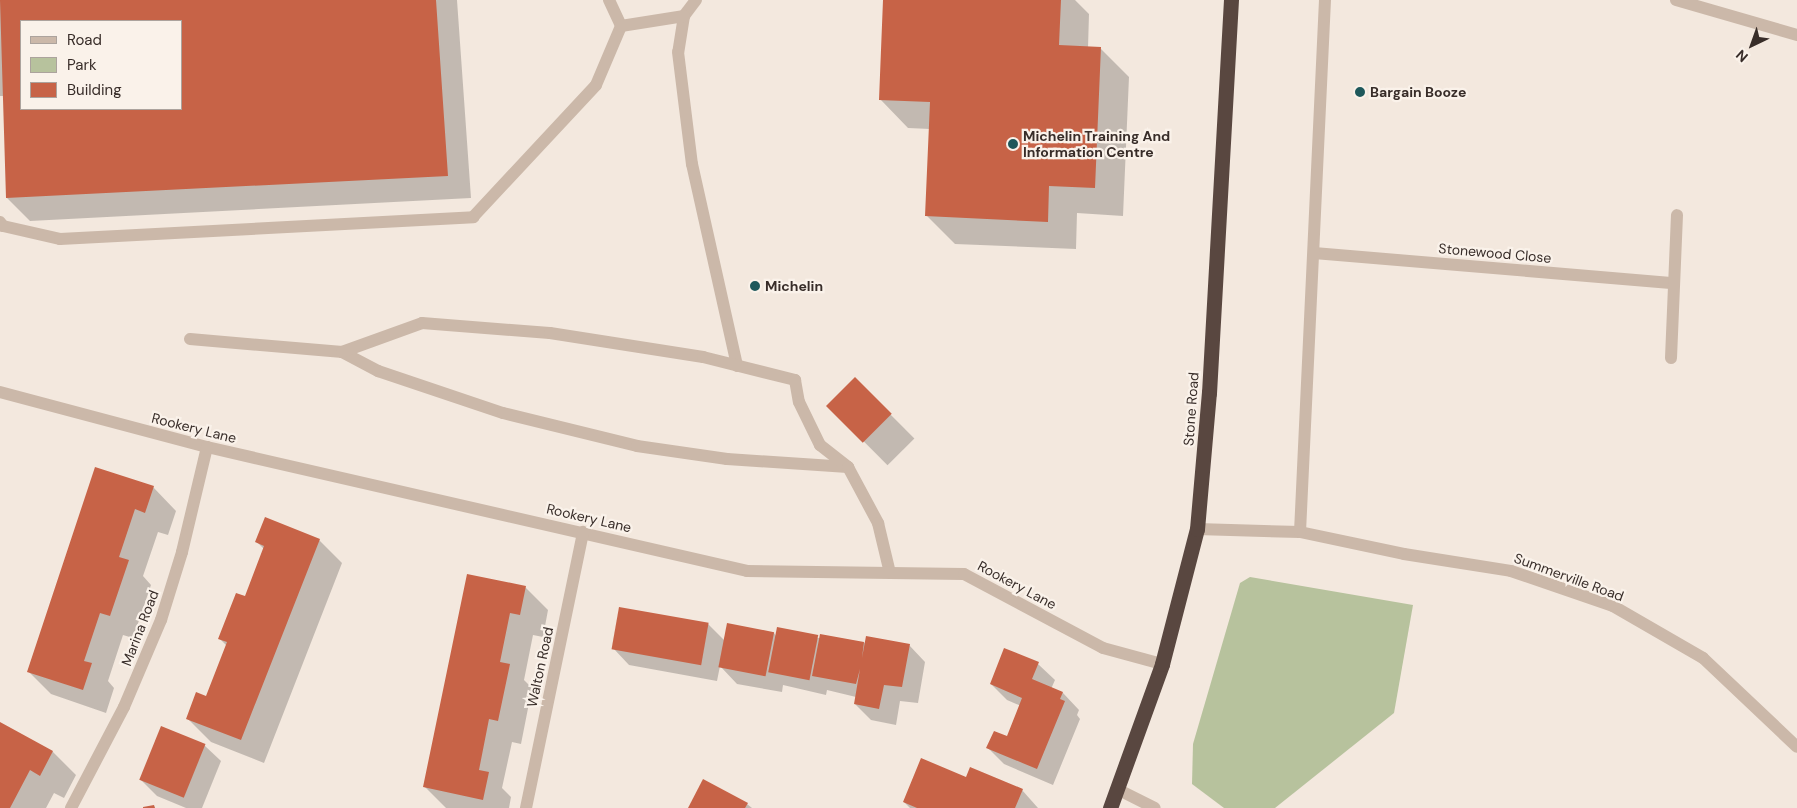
<!DOCTYPE html>
<style>
body{margin:0}
#map{position:relative;width:1797px;height:808px;overflow:hidden;background:#f3e8de;font-family:"DM Sans",sans-serif}
div>[style]{position:absolute}
[style*='--x']{left:calc(var(--x)*1px);top:calc(var(--y)*1px);width:calc(var(--w)*1px);rotate:calc(var(--a)*1deg)}
.green>*{inset:0;background:#b7c29d}
.shadow>*{inset:0;background:#0003;transform-origin:0 0}
.building>*{inset:0;background:#c76347;transform-origin:0 0}
.minor>*{height:12px;margin:-6px;padding:0 6px;transform-origin:6px;border-radius:6px;background:#cbb8a9}
.highway>*{height:15px;margin:-7.5px;padding:0 7.5px;transform-origin:7.5px;border-radius:7.5px;background:#594740}
.dots>*{width:14px;height:14px;translate:-50% -50%;box-sizing:border-box;border:2px solid #faf2ea;border-radius:50%}
span{translate:-50% -50%;white-space:nowrap;text-align:center;line-height:1.15;-webkit-text-stroke:4.5px #faf2ea;paint-order:stroke}
.poi-label{font-size:14px;color:#382d29;font-weight:700}
.left{translate:0 -50%;text-align:left}
.street-label{font-size:14px;color:#382d29}
.legend{position:absolute;left:20px;top:20px;width:162px;height:90px;box-sizing:border-box;background:#faf2ea;border:1px solid #aca39d;margin:0;padding:6px 9px;list-style:none;font-size:15px;color:#382d29}
.legend li{display:flex;align-items:center;gap:10px;height:25px}
.legend b{width:25px;border:1px solid #aca39d}
.north{position:absolute;left:1727px;top:20px;width:50px;height:50px;-webkit-text-stroke:4px #faf2ea;paint-order:stroke;rotate:222deg;font-size:14px;font-weight:700;line-height:20px;text-align:center;color:#382d29}
.north::after{content:'';display:block;margin:auto;width:18px;height:22px;background:#382d29;clip-path:polygon(50% 0,100% 100%,50% 72%,0 100%)}
</style>
<div id="map">
<div class="green">
<i style="clip-path:polygon(1250px 577px,1413px 605px,1394px 713px,1275px 808px,1224px 808px,1192px 784px,1193px 744px,1240px 583px)"></i>
</div>
<div class="shadow">
<i style="clip-path:polygon(evenodd,0 0,457px 0,471px 198px,30px 221px,7px 198px,4px 96px,0 96px,0 0,21px 21px,181px 21px,181px 109px,21px 109px,21px 21px)"></i>
<i style="clip-path:polygon(884px 0,1075px 0,1089px 14px,1088px 48px,1101px 49px,1129px 77px,1123px 216px,1077px 213px,1076px 249px,955px 244px,927px 216px,930px 129px,908px 128px,880px 99px)"></i>
<i style="left:855px;top:379px;width:84px;height:38px;rotate:45deg"></i>
<i style="clip-path:polygon(96px 468px,153px 487px,176px 511px,168px 535px,158px 532px,143px 576px,151px 585px,133px 638px,123px 635px,108px 681px,114px 688px,106px 713px,51px 694px,28px 671px)"></i>
<i style="clip-path:polygon(319px 540px,342px 563px,264px 763px,211px 742px,187px 718px,207px 697px,227px 646px,220px 639px,246px 598px,264px 549px,257px 542px)"></i>
<i style="clip-path:polygon(468px 575px,525px 587px,548px 610px,543px 637px,533px 635px,524px 680px,532px 688px,521px 744px,512px 742px,502px 788px,511px 797px,509px 808px,446px 808px,425px 787px)"></i>
<i style="clip-path:polygon(708px 624px,725px 641px,774px 633px,776px 636px,820px 638px,821px 635px,866px 643px,909px 645px,925px 662px,918px 703px,900px 701px,896px 725px,871px 720px,855px 704px,856px 697px,827px 690px,826px 695px,783px 685px,782px 692px,737px 684px,720px 666px,717px 681px,629px 665px,613px 648px)"></i>
<i style="clip-path:polygon(1038px 664px,1055px 680px,1051px 689px,1063px 693px,1079px 710px,1077px 715px,1080px 719px,1053px 785px,1004px 764px,988px 748px,1007px 738px,1021px 706px,1007px 700px,991px 684px)"></i>
<i style="clip-path:polygon(0 724px,53px 752px,76px 775px,64px 798px,54px 793px,46px 808px,0 808px)"></i>
<i style="clip-path:polygon(204px 745px,221px 761px,202px 808px,186px 808px,157px 796px,141px 780px)"></i>
<i style="clip-path:polygon(1022px 790px,1038px 808px,910px 808px,904px 802px)"></i>
<i style="clip-path:polygon(747px 804px,752px 808px,689px 808px)"></i>
</div>
<div class="building">
<i style="clip-path:polygon(evenodd,0 0,436px 0,448px 176px,6px 198px,0 0,21px 21px,181px 21px,181px 109px,21px 109px,21px 21px)"></i>
<i style="clip-path:polygon(883px 0,1061px 0,1059px 45px,1101px 47px,1095px 188px,1049px 186px,1048px 222px,925px 216px,930px 102px,879px 100px)"></i>
<i style="left:855px;top:377px;width:52px;height:41px;rotate:45deg"></i>
<i style="clip-path:polygon(95px 467px,154px 486px,145px 513px,135px 509px,119px 557px,129px 560px,110px 616px,100px 613px,84px 661px,92px 663px,83px 690px,27px 672px)"></i>
<i style="clip-path:polygon(265px 517px,320px 539px,241px 740px,186px 719px,196px 692px,206px 696px,227px 642px,218px 639px,236px 593px,245px 596px,264px 546px,255px 542px)"></i>
<i style="clip-path:polygon(467px 574px,526px 586px,520px 615px,510px 613px,500px 662px,510px 664px,498px 721px,489px 719px,479px 770px,489px 772px,483px 800px,423px 787px)"></i>
<i style="left:619px;top:607px;width:91px;height:43px;rotate:10deg"></i>
<i style="left:727px;top:623px;width:48px;height:45px;rotate:11deg"></i>
<i style="left:777px;top:627px;width:42px;height:46px;rotate:11deg"></i>
<i style="clip-path:polygon(820px 634px,864px 642px,862px 658px,866px 636px,910px 644px,902px 687px,884px 685px,879px 709px,854px 704px,860px 669px,856px 684px,812px 676px)"></i>
<i style="clip-path:polygon(1004px 648px,1039px 662px,1032px 679px,1063px 692px,1060px 699px,1065px 701px,1037px 769px,986px 748px,994px 731px,1007px 736px,1022px 698px,990px 684px)"></i>
<i style="clip-path:polygon(0 722px,53px 751px,40px 776px,30px 770px,10px 808px,0 808px)"></i>
<i style="left:161px;top:726px;width:48px;height:58px;rotate:22deg"></i>
<i style="clip-path:polygon(921px 758px,966px 777px,970px 767px,1023px 789px,1015px 808px,917px 808px,903px 802px)"></i>
<i style="clip-path:polygon(703px 779px,748px 803px,745px 808px,688px 808px)"></i>
<i style="clip-path:polygon(154px 805px,155px 808px,143px 808px,143px 807px)"></i>
</div>
<div class="minor">
<i style="--x:609;--y:0;--w:29;--a:65"></i>
<i style="--x:696;--y:0;--w:20;--a:127"></i>
<i style="--x:684;--y:16;--w:36;--a:99"></i>
<i style="--x:678;--y:52;--w:113;--a:82.9"></i>
<i style="--x:692;--y:164;--w:207;--a:77.4"></i>
<i style="--x:1676;--y:0;--w:126;--a:16.1"></i>
<i style="--x:0;--y:222;--w:5;--a:53"></i>
<i style="--x:3;--y:226;--w:58;--a:12.8"></i>
<i style="--x:60;--y:239;--w:414;--a:-3"></i>
<i style="--x:473;--y:217;--w:180;--a:-47"></i>
<i style="--x:596;--y:85;--w:64;--a:-67"></i>
<i style="--x:621;--y:26;--w:64;--a:-9"></i>
<i style="--x:1314;--y:253;--w:361;--a:4.8"></i>
<i style="--x:190;--y:339;--w:153;--a:4.9"></i>
<i style="--x:342;--y:352;--w:41;--a:27.8"></i>
<i style="--x:378;--y:371;--w:132;--a:18.6"></i>
<i style="--x:503;--y:413;--w:138;--a:13.8"></i>
<i style="--x:637;--y:446;--w:91;--a:8.2"></i>
<i style="--x:727;--y:459;--w:121;--a:3.8"></i>
<i style="--x:342;--y:352;--w:85;--a:-19.9"></i>
<i style="--x:422;--y:323;--w:128;--a:4.5"></i>
<i style="--x:550;--y:333;--w:155;--a:8.9"></i>
<i style="--x:703;--y:357;--w:95;--a:14"></i>
<i style="--x:795;--y:380;--w:22;--a:80"></i>
<i style="--x:799;--y:402;--w:48;--a:64"></i>
<i style="--x:820;--y:445;--w:36;--a:38"></i>
<i style="--x:848;--y:467;--w:64;--a:61.8"></i>
<i style="--x:878;--y:523;--w:51;--a:76.5"></i>
<i style="--x:1671;--y:358;--w:143;--a:-87.6"></i>
<i style="--x:0;--y:392;--w:214;--a:14.9"></i>
<i style="--x:207;--y:447;--w:554;--a:12.93"></i>
<i style="--x:747;--y:571;--w:217;--a:0.8"></i>
<i style="--x:964;--y:574;--w:157;--a:28"></i>
<i style="--x:1103;--y:648;--w:61;--a:15.2"></i>
<i style="--x:1197;--y:529;--w:103;--a:1.7"></i>
<i style="--x:1300;--y:532;--w:106;--a:11.9"></i>
<i style="--x:1404;--y:554;--w:108;--a:9"></i>
<i style="--x:1511;--y:571;--w:108;--a:18.9"></i>
<i style="--x:1613;--y:606;--w:104;--a:30"></i>
<i style="--x:1703;--y:658;--w:129;--a:43.4"></i>
<i style="--x:1300;--y:532;--w:533;--a:-87.31"></i>
<i style="--x:1117;--y:789;--w:42;--a:26.6"></i>
<i style="--x:71;--y:808;--w:114;--a:-62.3"></i>
<i style="--x:124;--y:707;--w:95;--a:-67"></i>
<i style="--x:161;--y:620;--w:71;--a:-72.8"></i>
<i style="--x:182;--y:552;--w:108;--a:-76.6"></i>
<i style="--x:526;--y:808;--w:282;--a:-78.3"></i>
</div>
<div class="highway">
<i style="--x:1110;--y:808;--w:153;--a:-70.1"></i>
<i style="--x:1162;--y:664;--w:139;--a:-75.5"></i>
<i style="--x:1197;--y:529;--w:137;--a:-85"></i>
<i style="--x:1209;--y:393;--w:394;--a:-86.8"></i>
</div>
<div class="dots">
<i style="left:1360px;top:92px;background:#1e585b"></i>
<i style="left:1013px;top:144px;background:#1e585b"></i>
<i style="left:755px;top:286px;background:#1e585b"></i>
</div>
<div class="poi-label">
<span class="left" style="left:1370px;top:92px">Bargain Booze</span>
<span class="left" style="left:1023px;top:144px">Michelin Training And<br>Information Centre</span>
<span class="left" style="left:765px;top:286px">Michelin</span>
</div>
<div class="street-label">
<span style="left:1495px;top:253px;rotate:5deg">Stonewood Close</span>
<span style="left:1191px;top:409px;rotate:-86deg">Stone Road</span>
<span style="left:194px;top:428px;rotate:14deg">Rookery Lane</span>
<span style="left:589px;top:518px;rotate:13deg">Rookery Lane</span>
<span style="left:1569px;top:577px;rotate:20deg">Summerville Road</span>
<span style="left:1017px;top:585px;rotate:28deg">Rookery Lane</span>
<span style="left:140px;top:628px;rotate:-69deg">Marina Road</span>
<span style="left:540px;top:667px;rotate:-78deg">Walton Road</span>
</div>
<ul class="legend">
<li><b style="height:6px;background:#cbb8a9"></b>Road</li>
<li><b style="height:14px;background:#b7c29d"></b>Park</li>
<li><b style="height:14px;background:#c76347"></b>Building</li>
</ul>
<div class="north">N</div>
</div>
